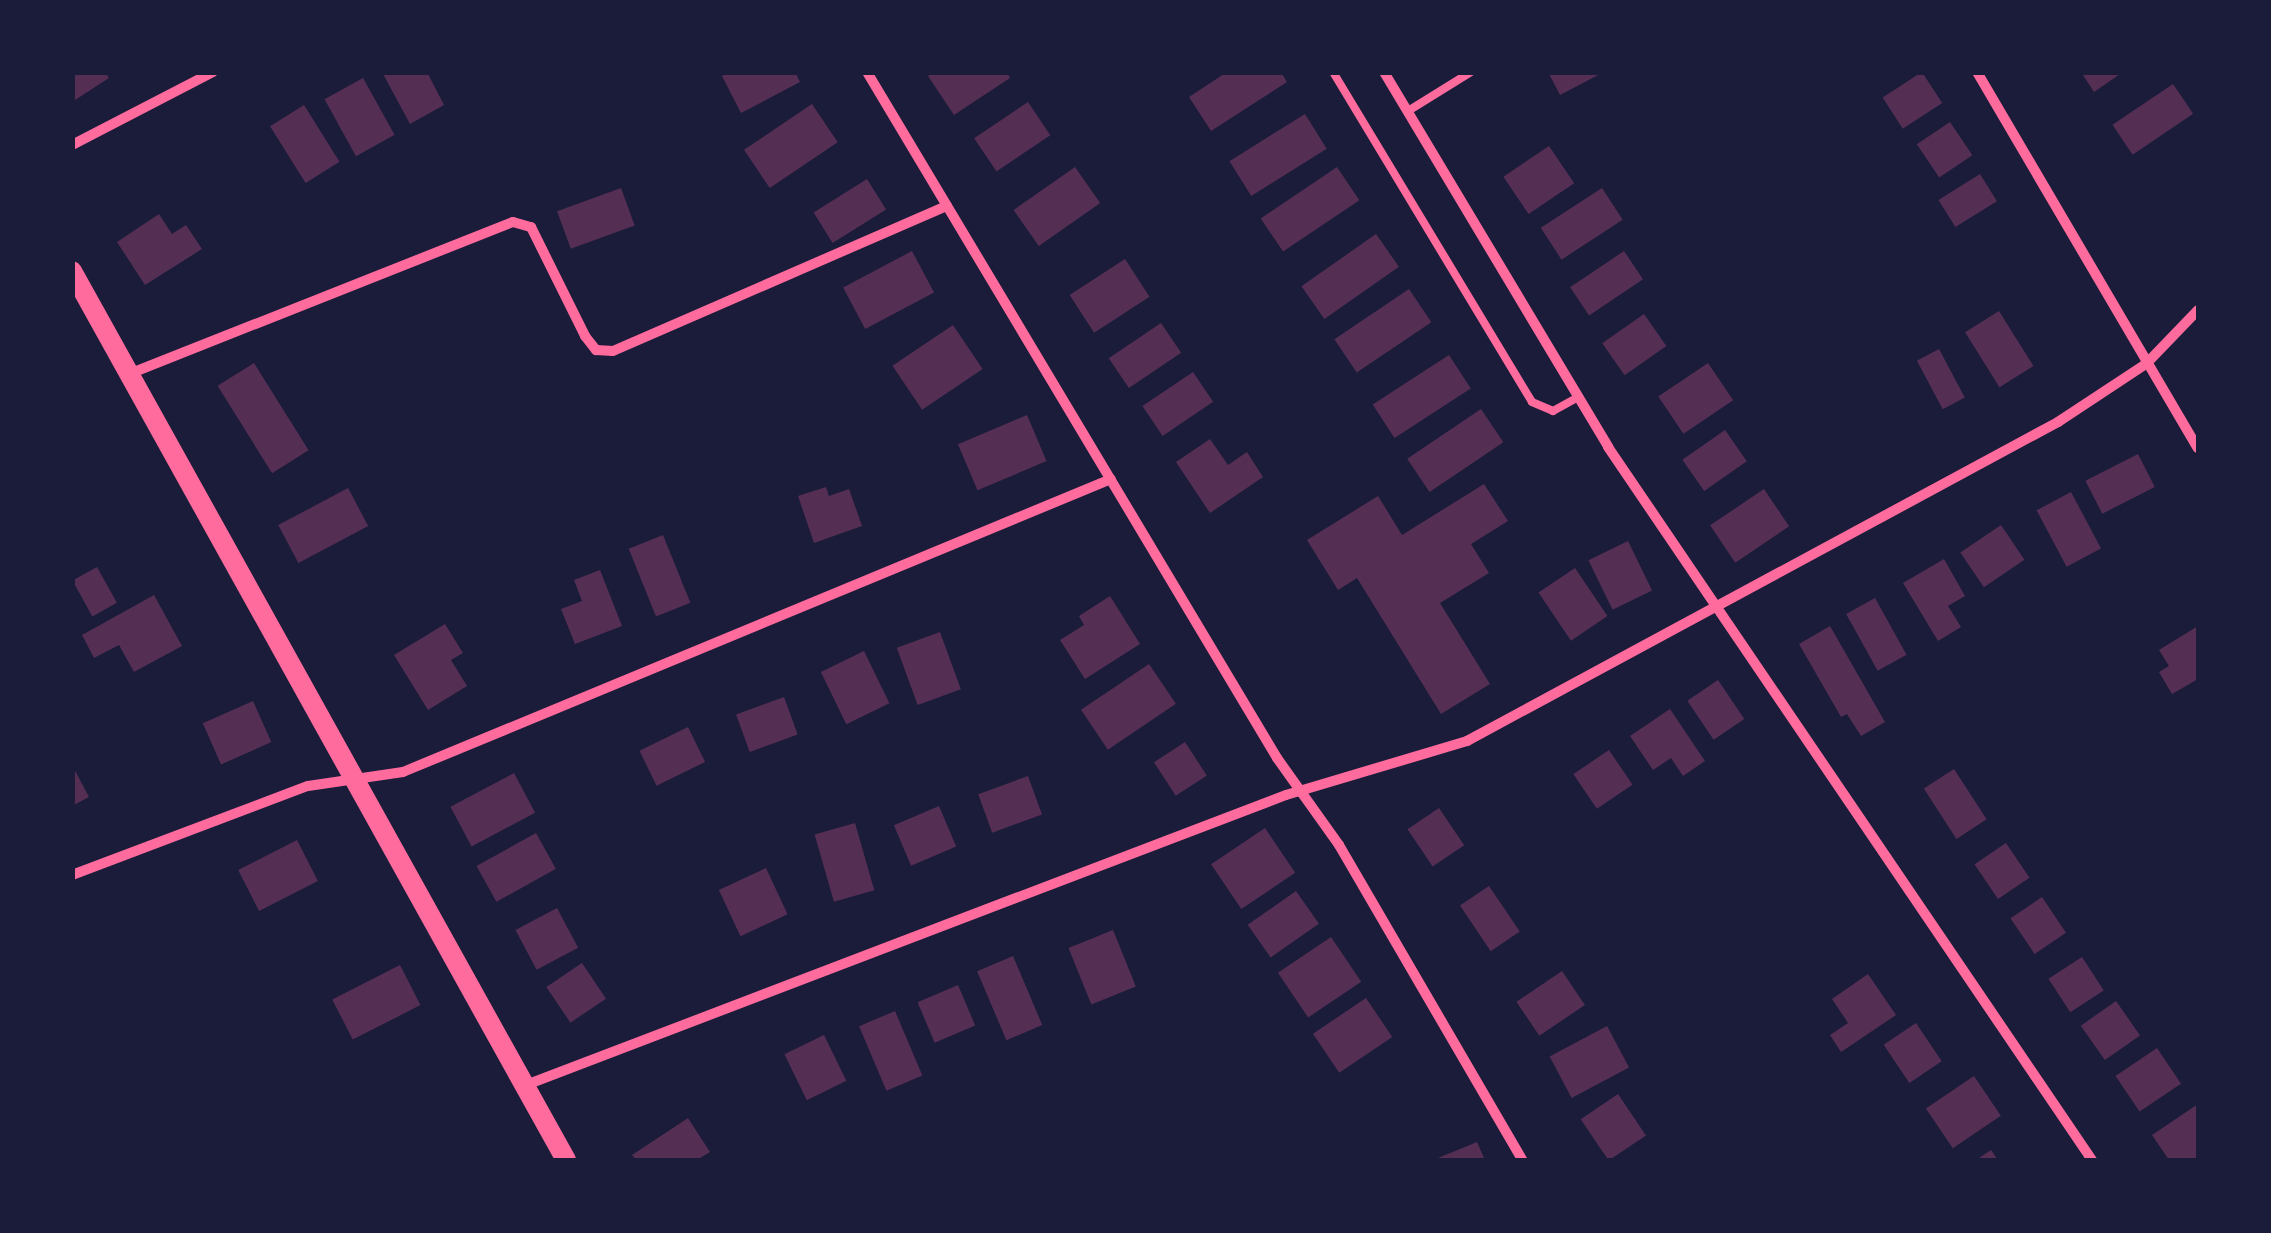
<!DOCTYPE html>
<style>
body{margin:0}
#map{position:relative;width:2271px;height:1233px;overflow:hidden;background:#1b1b3a;font-family:Quicksand,sans-serif}
div>[style]{position:absolute}
[style*='--x']{left:calc(var(--x)*1px);top:calc(var(--y)*1px);width:calc(var(--w)*1px);rotate:calc(var(--a)*1deg)}
.building>*{inset:0;background:#542f53;transform-origin:0 0}
.service>*{height:8px;margin:-4px;padding:0 4px;transform-origin:4px;border-radius:4px;background:#ff6b9d}
.minor>*{height:10px;margin:-5px;padding:0 5px;transform-origin:5px;border-radius:5px;background:#ff6b9d}
.secondary>*{height:20px;margin:-10px;padding:0 10px;transform-origin:10px;border-radius:10px;background:#ff6b9d}
span{translate:-50% -50%;white-space:nowrap;text-align:center;line-height:1.15;-webkit-text-stroke:10px #1b1b3a;paint-order:stroke}
.frame{position:absolute;inset:0;border:75px solid #1b1b3a;pointer-events:none}
</style>
<div id="map">
<div class="building">
<i style="clip-path:polygon(72px 72px,105px 72px,109px 78px,72px 102px)"></i>
<i style="clip-path:polygon(382px 72px,427px 72px,444px 105px,410px 124px)"></i>
<i style="clip-path:polygon(727px 72px,795px 72px,800px 82px,741px 113px,722px 76px)"></i>
<i style="clip-path:polygon(933px 72px,1007px 72px,1010px 78px,954px 115px,928px 76px)"></i>
<i style="clip-path:polygon(1227px 72px,1281px 72px,1287px 82px,1211px 131px,1189px 97px)"></i>
<i style="clip-path:polygon(1548px 72px,1604px 72px,1560px 95px)"></i>
<i style="left:1922px;top:72px;width:37px;height:47px;rotate:57deg"></i>
<i style="clip-path:polygon(2081px 72px,2123px 72px,2094px 92px)"></i>
<i style="left:363px;top:78px;width:65px;height:44px;rotate:61deg"></i>
<i style="left:2173px;top:84px;width:36px;height:73px;rotate:56deg"></i>
<i style="left:1028px;top:102px;width:40px;height:65px;rotate:56deg"></i>
<i style="left:812px;top:104px;width:46px;height:82px;rotate:56deg"></i>
<i style="left:304px;top:105px;width:67px;height:40px;rotate:58deg"></i>
<i style="left:1305px;top:114px;width:41px;height:89px;rotate:58deg"></i>
<i style="left:1950px;top:122px;width:40px;height:40px;rotate:56deg"></i>
<i style="left:1549px;top:146px;width:45px;height:55px;rotate:56deg"></i>
<i style="left:1075px;top:167px;width:44px;height:75px;rotate:55deg"></i>
<i style="left:1337px;top:167px;width:40px;height:92px;rotate:56deg"></i>
<i style="left:1980px;top:174px;width:32px;height:49px;rotate:58deg"></i>
<i style="left:867px;top:179px;width:36px;height:63px;rotate:58deg"></i>
<i style="left:621px;top:188px;width:40px;height:68px;rotate:70deg"></i>
<i style="left:1602px;top:188px;width:38px;height:73px;rotate:57deg"></i>
<i style="clip-path:polygon(159px 214px,172px 234px,186px 225px,202px 249px,145px 285px,117px 242px)"></i>
<i style="left:1376px;top:234px;width:40px;height:91px;rotate:55deg"></i>
<i style="left:912px;top:251px;width:47px;height:78px;rotate:62deg"></i>
<i style="left:1624px;top:251px;width:34px;height:65px;rotate:56deg"></i>
<i style="left:1125px;top:259px;width:45px;height:66px;rotate:57deg"></i>
<i style="left:1409px;top:289px;width:40px;height:90px;rotate:56deg"></i>
<i style="left:1999px;top:311px;width:65px;height:40px;rotate:58deg"></i>
<i style="left:1644px;top:314px;width:39px;height:51px;rotate:55deg"></i>
<i style="left:1161px;top:323px;width:36px;height:63px;rotate:56deg"></i>
<i style="left:953px;top:325px;width:53px;height:73px;rotate:56deg"></i>
<i style="left:1939px;top:349px;width:55px;height:25px;rotate:62deg"></i>
<i style="left:1449px;top:355px;width:40px;height:91px;rotate:57deg"></i>
<i style="left:254px;top:363px;width:103px;height:43px;rotate:58deg"></i>
<i style="left:1708px;top:363px;width:45px;height:60px;rotate:56deg"></i>
<i style="left:1193px;top:372px;width:36px;height:61px;rotate:56deg"></i>
<i style="left:1481px;top:409px;width:40px;height:89px;rotate:56deg"></i>
<i style="left:1027px;top:415px;width:50px;height:75px;rotate:67deg"></i>
<i style="left:1725px;top:430px;width:38px;height:52px;rotate:55deg"></i>
<i style="clip-path:polygon(1210px 439px,1228px 465px,1247px 452px,1263px 477px,1210px 513px,1176px 462px)"></i>
<i style="left:2138px;top:454px;width:37px;height:59px;rotate:63deg"></i>
<i style="clip-path:polygon(1484px 484px,1508px 521px,1471px 544px,1489px 573px,1440px 603px,1490px 684px,1441px 714px,1357px 578px,1338px 590px,1307px 540px,1378px 496px,1402px 535px)"></i>
<i style="clip-path:polygon(826px 487px,829px 496px,849px 489px,862px 526px,814px 543px,798px 496px)"></i>
<i style="left:348px;top:488px;width:43px;height:79px;rotate:62deg"></i>
<i style="left:1764px;top:489px;width:45px;height:65px;rotate:56deg"></i>
<i style="left:2071px;top:492px;width:64px;height:39px;rotate:62deg"></i>
<i style="left:2001px;top:525px;width:42px;height:49px;rotate:56deg"></i>
<i style="left:663px;top:535px;width:73px;height:37px;rotate:68deg"></i>
<i style="left:1628px;top:541px;width:55px;height:44px;rotate:64deg"></i>
<i style="clip-path:polygon(1944px 559px,1965px 596px,1948px 606px,1961px 627px,1938px 641px,1903px 583px)"></i>
<i style="left:97px;top:567px;width:41px;height:28px;rotate:61deg"></i>
<i style="left:1575px;top:568px;width:58px;height:44px;rotate:56deg"></i>
<i style="clip-path:polygon(600px 570px,622px 626px,575px 644px,561px 609px,582px 601px,574px 580px)"></i>
<i style="clip-path:polygon(154px 595px,182px 646px,134px 672px,119px 645px,94px 658px,82px 635px)"></i>
<i style="clip-path:polygon(1110px 596px,1140px 644px,1085px 679px,1060px 640px,1084px 625px,1079px 616px)"></i>
<i style="left:1875px;top:598px;width:65px;height:33px;rotate:61deg"></i>
<i style="clip-path:polygon(445px 624px,463px 653px,451px 660px,467px 686px,428px 710px,394px 655px)"></i>
<i style="clip-path:polygon(1830px 626px,1885px 722px,1861px 736px,1847px 714px,1841px 717px,1799px 644px)"></i>
<i style="clip-path:polygon(2198px 626px,2198px 679px,2172px 694px,2159px 672px,2169px 666px,2159px 650px)"></i>
<i style="left:940px;top:632px;width:61px;height:46px;rotate:70deg"></i>
<i style="left:864px;top:651px;width:58px;height:48px;rotate:64deg"></i>
<i style="left:1149px;top:664px;width:48px;height:82px;rotate:56deg"></i>
<i style="left:1718px;top:680px;width:47px;height:37px;rotate:56deg"></i>
<i style="left:784px;top:697px;width:40px;height:51px;rotate:70deg"></i>
<i style="left:253px;top:701px;width:45px;height:55px;rotate:66deg"></i>
<i style="clip-path:polygon(1670px 709px,1705px 761px,1683px 776px,1671px 758px,1653px 770px,1630px 736px)"></i>
<i style="left:688px;top:727px;width:39px;height:54px;rotate:64deg"></i>
<i style="left:1185px;top:742px;width:40px;height:37px;rotate:57deg"></i>
<i style="left:1609px;top:750px;width:42px;height:43px;rotate:56deg"></i>
<i style="clip-path:polygon(72px 765px,89px 797px,72px 806px)"></i>
<i style="left:1954px;top:769px;width:60px;height:36px;rotate:57deg"></i>
<i style="left:514px;top:773px;width:45px;height:72px;rotate:62deg"></i>
<i style="left:1028px;top:776px;width:41px;height:53px;rotate:70deg"></i>
<i style="left:939px;top:806px;width:44px;height:49px;rotate:67deg"></i>
<i style="left:1439px;top:808px;width:45px;height:38px;rotate:56deg"></i>
<i style="left:855px;top:823px;width:70px;height:42px;rotate:74deg"></i>
<i style="left:1265px;top:828px;width:54px;height:65px;rotate:56deg"></i>
<i style="left:536px;top:833px;width:41px;height:68px;rotate:61deg"></i>
<i style="left:297px;top:840px;width:46px;height:66px;rotate:63deg"></i>
<i style="left:2006px;top:843px;width:42px;height:38px;rotate:56deg"></i>
<i style="left:766px;top:868px;width:51px;height:52px;rotate:65deg"></i>
<i style="left:1489px;top:886px;width:55px;height:35px;rotate:56deg"></i>
<i style="left:1296px;top:891px;width:40px;height:59px;rotate:55deg"></i>
<i style="left:2042px;top:897px;width:43px;height:38px;rotate:56deg"></i>
<i style="left:557px;top:908px;width:45px;height:47px;rotate:62deg"></i>
<i style="left:1113px;top:930px;width:61px;height:48px;rotate:68deg"></i>
<i style="left:1331px;top:937px;width:54px;height:64px;rotate:56deg"></i>
<i style="left:1013px;top:956px;width:75px;height:39px;rotate:67deg"></i>
<i style="left:2082px;top:957px;width:40px;height:40px;rotate:57deg"></i>
<i style="left:582px;top:963px;width:43px;height:43px;rotate:56deg"></i>
<i style="left:400px;top:965px;width:45px;height:76px;rotate:63deg"></i>
<i style="left:1562px;top:971px;width:41px;height:55px;rotate:56deg"></i>
<i style="clip-path:polygon(1868px 974px,1896px 1015px,1841px 1052px,1830px 1035px,1848px 1023px,1832px 999px)"></i>
<i style="left:958px;top:985px;width:44px;height:44px;rotate:67deg"></i>
<i style="left:1366px;top:998px;width:47px;height:64px;rotate:56deg"></i>
<i style="left:2116px;top:1001px;width:42px;height:43px;rotate:55deg"></i>
<i style="left:895px;top:1011px;width:70px;height:39px;rotate:67deg"></i>
<i style="left:1916px;top:1023px;width:46px;height:39px;rotate:56deg"></i>
<i style="left:1607px;top:1026px;width:47px;height:65px;rotate:62deg"></i>
<i style="left:824px;top:1035px;width:51px;height:44px;rotate:64deg"></i>
<i style="left:2157px;top:1048px;width:43px;height:50px;rotate:56deg"></i>
<i style="left:1974px;top:1076px;width:48px;height:58px;rotate:56deg"></i>
<i style="left:1618px;top:1094px;width:50px;height:45px;rotate:56deg"></i>
<i style="clip-path:polygon(2198px 1104px,2198px 1160px,2169px 1160px,2152px 1135px)"></i>
<i style="clip-path:polygon(688px 1118px,710px 1152px,697px 1160px,636px 1160px,632px 1155px)"></i>
<i style="clip-path:polygon(1477px 1142px,1485px 1160px,1439px 1160px,1438px 1158px)"></i>
<i style="clip-path:polygon(1991px 1150px,1998px 1160px,1976px 1160px)"></i>
</div>
<div class="service">
<i style="--x:1333;--y:72;--w:385;--a:58.9"></i>
<i style="--x:1532;--y:402;--w:23;--a:23"></i>
<i style="--x:1553;--y:411;--w:29;--a:-29"></i>
<i style="--x:1408;--y:111;--w:74;--a:-31.8"></i>
</div>
<div class="minor">
<i style="--x:867;--y:72;--w:799;--a:59.13"></i>
<i style="--x:1277;--y:758;--w:107;--a:54.5"></i>
<i style="--x:1339;--y:845;--w:364;--a:59.8"></i>
<i style="--x:1384;--y:72;--w:437;--a:59.1"></i>
<i style="--x:1608;--y:447;--w:862;--a:55.83"></i>
<i style="--x:1977;--y:72;--w:436;--a:59.6"></i>
<i style="--x:72;--y:145;--w:159;--a:-27.4"></i>
<i style="--x:129;--y:374;--w:413;--a:-21.6"></i>
<i style="--x:513;--y:222;--w:19;--a:16"></i>
<i style="--x:531;--y:227;--w:122;--a:63.6"></i>
<i style="--x:585;--y:336;--w:18;--a:52"></i>
<i style="--x:596;--y:350;--w:17;--a:3"></i>
<i style="--x:613;--y:351;--w:364;--a:-23.5"></i>
<i style="--x:72;--y:875;--w:252;--a:-20.7"></i>
<i style="--x:308;--y:786;--w:96;--a:-8.4"></i>
<i style="--x:403;--y:772;--w:766;--a:-22.48"></i>
<i style="--x:526;--y:1085;--w:813;--a:-20.89"></i>
<i style="--x:1286;--y:795;--w:189;--a:-16.6"></i>
<i style="--x:1467;--y:741;--w:672;--a:-28.36"></i>
<i style="--x:2058;--y:422;--w:105;--a:-33.4"></i>
<i style="--x:2146;--y:364;--w:75;--a:-46.1"></i>
</div>
<div class="secondary">
<i style="--x:72;--y:271;--w:1017;--a:60.94"></i>
</div>
<div class="frame"></div>
</div>
